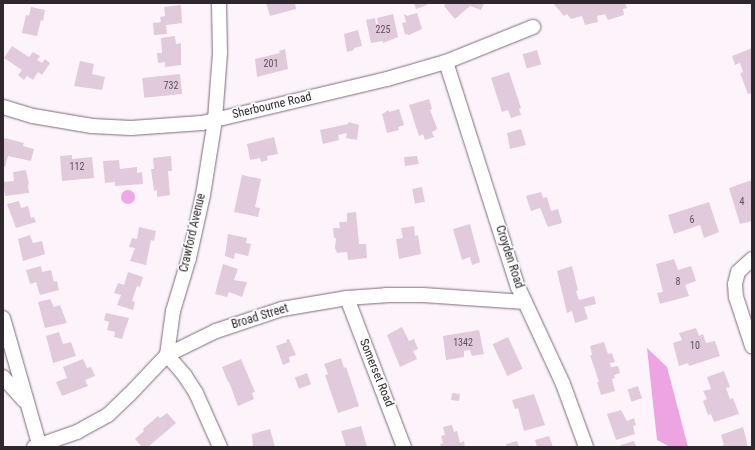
<!DOCTYPE html>
<style>
body{margin:0}
#map{position:relative;width:755px;height:450px;overflow:hidden;background:#fdf4fb;font-family:"Roboto Condensed",sans-serif}
div>[style]{position:absolute}
[style*='--x']{left:calc(var(--x)*1px);top:calc(var(--y)*1px);width:calc(var(--w)*1px);rotate:calc(var(--a)*1deg)}
.forest>*{inset:0;background:#eda4e2}
.water>*{inset:0;background:#f0a7e5}
.round{border-radius:50%}
.building>*{inset:0;background:#e0cadc;transform-origin:0 0}
.roads{filter:drop-shadow(0 0 1px #7f6b7b) drop-shadow(0 0 1px #7f6b7b)}
.minor>*{height:14px;margin:-7px;padding:0 7px;transform-origin:7px;border-radius:7px;background:#fff}
span{translate:-50% -50%;white-space:nowrap;text-align:center;line-height:1.15;-webkit-text-stroke:3.5px #fff;paint-order:stroke}
.number-label{font-size:10px;color:#5b505a}
.number-label span{-webkit-text-stroke-width:0}
.street-label{font-size:12px;color:#2f272e}
.frame{position:absolute;inset:0;border:4px solid #2f272e;pointer-events:none}
</style>
<div id="map">
<div class="forest">
<i style="clip-path:polygon(647px 348px,667px 367px,688px 447px,670px 447px,657px 440px)"></i>
</div>
<div class="water">
<i class="round" style="left:121px;top:190px;width:14px;height:14px"></i>
</div>
<div class="building">
<i style="clip-path:polygon(266px 3px,295px 3px,296px 9px,270px 16px)"></i>
<i style="clip-path:polygon(414px 3px,426px 3px,427px 5px,416px 9px)"></i>
<i style="clip-path:polygon(446px 3px,484px 3px,481px 10px,470px 6px,455px 19px,444px 6px)"></i>
<i style="clip-path:polygon(553px 3px,625px 3px,627px 8px,623px 9px,624px 15px,608px 20px,605px 14px,597px 16px,598px 22px,585px 25px,582px 16px,571px 19px,567px 14px,564px 16px)"></i>
<i style="clip-path:polygon(181px 5px,182px 23px,166px 25px,167px 34px,154px 35px,153px 23px,161px 22px,160px 17px,165px 16px,164px 7px)"></i>
<i style="clip-path:polygon(31px 7px,45px 10px,43px 21px,41px 20px,37px 36px,22px 33px,26px 15px,29px 16px)"></i>
<i style="clip-path:polygon(417px 13px,422px 29px,409px 35px,405px 34px,402px 23px,406px 22px,404px 14px,407px 16px)"></i>
<i style="clip-path:polygon(393px 14px,398px 37px,383px 43px,383px 41px,371px 43px,366px 20px,375px 18px,376px 24px,378px 24px,377px 18px)"></i>
<i style="clip-path:polygon(358px 30px,362px 46px,354px 48px,354px 50px,347px 52px,344px 34px)"></i>
<i style="clip-path:polygon(175px 36px,176px 44px,181px 43px,181px 65px,165px 67px,165px 62px,158px 63px,157px 53px,162px 53px,161px 38px)"></i>
<i style="clip-path:polygon(12px 46px,29px 57px,33px 52px,40px 56px,37px 60px,42px 63px,45px 59px,50px 63px,42px 75px,38px 72px,33px 80px,27px 76px,24px 80px,18px 75px,22px 70px,4px 58px)"></i>
<i style="clip-path:polygon(752px 48px,752px 93px,748px 94px,740px 73px,743px 72px,740px 63px,735px 65px,732px 56px)"></i>
<i style="clip-path:polygon(285px 49px,288px 69px,257px 77px,255px 59px,280px 53px,279px 51px)"></i>
<i style="left:537px;top:50px;width:15px;height:15px;rotate:74deg"></i>
<i style="clip-path:polygon(80px 61px,94px 64px,92px 74px,105px 77px,102px 90px,74px 86px)"></i>
<i style="clip-path:polygon(509px 72px,521px 108px,519px 109px,521px 115px,511px 118px,508px 110px,502px 112px,491px 78px)"></i>
<i style="left:180px;top:74px;width:20px;height:38px;rotate:84deg"></i>
<i style="clip-path:polygon(429px 99px,432px 109px,430px 110px,437px 128px,436px 130px,432px 132px,434px 137px,425px 140px,423px 134px,419px 136px,409px 105px)"></i>
<i style="clip-path:polygon(399px 109px,404px 125px,398px 127px,399px 130px,387px 133px,382px 114px,389px 110px,389px 112px)"></i>
<i style="clip-path:polygon(349px 122px,359px 125px,357px 140px,346px 138px,347px 133px,338px 135px,339px 140px,323px 144px,320px 130px,348px 124px)"></i>
<i style="clip-path:polygon(521px 129px,526px 145px,510px 149px,507px 133px)"></i>
<i style="clip-path:polygon(274px 137px,278px 154px,267px 156px,268px 160px,261px 162px,260px 158px,250px 160px,247px 144px)"></i>
<i style="clip-path:polygon(5px 138px,24px 143px,23px 146px,34px 149px,31px 161px,8px 156px,5px 167px,3px 167px,3px 140px)"></i>
<i style="clip-path:polygon(72px 155px,72px 159px,92px 157px,94px 178px,62px 181px,60px 156px)"></i>
<i style="clip-path:polygon(171px 156px,172px 171px,168px 171px,170px 195px,157px 197px,157px 190px,154px 191px,151px 169px,154px 169px,153px 158px)"></i>
<i style="clip-path:polygon(417px 156px,419px 164px,405px 166px,404px 157px)"></i>
<i style="clip-path:polygon(119px 160px,120px 169px,137px 167px,137px 173px,142px 172px,143px 184px,115px 186px,115px 182px,105px 183px,103px 161px)"></i>
<i style="clip-path:polygon(26px 170px,29px 184px,28px 185px,29px 193px,5px 196px,3px 182px,14px 181px,13px 172px)"></i>
<i style="clip-path:polygon(242px 175px,261px 179px,255px 207px,260px 208px,258px 217px,234px 212px)"></i>
<i style="clip-path:polygon(752px 180px,752px 221px,740px 224px,729px 188px)"></i>
<i style="left:422px;top:187px;width:15px;height:10px;rotate:79deg"></i>
<i style="clip-path:polygon(541px 192px,543px 198px,547px 197px,551px 211px,558px 209px,562px 223px,548px 227px,540px 208px,531px 211px,526px 196px)"></i>
<i style="clip-path:polygon(19px 201px,21px 208px,28px 206px,31px 218px,34px 217px,36px 222px,16px 228px,7px 204px)"></i>
<i style="clip-path:polygon(709px 202px,719px 232px,704px 238px,700px 225px,674px 234px,668px 215px)"></i>
<i style="clip-path:polygon(356px 212px,359px 244px,366px 244px,367px 258px,348px 260px,347px 252px,337px 253px,335px 248px,336px 238px,334px 238px,333px 228px,340px 228px,339px 222px,347px 222px,347px 213px)"></i>
<i style="clip-path:polygon(470px 224px,480px 262px,472px 265px,470px 257px,462px 260px,453px 229px)"></i>
<i style="clip-path:polygon(414px 226px,415px 236px,418px 235px,421px 254px,399px 259px,396px 239px,403px 238px,401px 228px)"></i>
<i style="clip-path:polygon(139px 227px,156px 231px,154px 241px,151px 240px,146px 265px,130px 261px,135px 248px,129px 247px,132px 238px,137px 239px)"></i>
<i style="clip-path:polygon(228px 234px,247px 238px,246px 243px,251px 244px,248px 256px,235px 253px,234px 259px,225px 256px)"></i>
<i style="clip-path:polygon(30px 235px,33px 243px,42px 241px,45px 254px,23px 261px,18px 239px)"></i>
<i style="clip-path:polygon(674px 259px,678px 270px,691px 266px,696px 281px,685px 285px,689px 296px,660px 304px,657px 293px,663px 292px,656px 264px)"></i>
<i style="clip-path:polygon(223px 264px,238px 269px,234px 280px,247px 282px,242px 297px,229px 292px,227px 297px,215px 294px)"></i>
<i style="clip-path:polygon(41px 266px,42px 272px,51px 270px,54px 282px,57px 281px,59px 290px,40px 295px,36px 282px,30px 284px,26px 270px)"></i>
<i style="clip-path:polygon(572px 266px,578px 290px,576px 291px,579px 300px,594px 296px,596px 304px,584px 307px,588px 319px,575px 323px,572px 311px,567px 313px,557px 271px)"></i>
<i style="clip-path:polygon(128px 272px,143px 277px,140px 287px,137px 286px,132px 301px,135px 302px,133px 310px,117px 305px,121px 295px,114px 293px,118px 283px,124px 285px)"></i>
<i style="clip-path:polygon(50px 299px,54px 307px,60px 305px,67px 323px,45px 328px,38px 302px)"></i>
<i style="clip-path:polygon(106px 313px,129px 318px,122px 339px,114px 337px,115px 332px,107px 330px,109px 322px,104px 320px)"></i>
<i style="clip-path:polygon(402px 327px,409px 341px,414px 339px,418px 349px,413px 351px,417px 359px,400px 367px,387px 335px)"></i>
<i style="clip-path:polygon(696px 328px,699px 336px,703px 334px,706px 343px,715px 341px,720px 356px,689px 366px,688px 363px,679px 366px,673px 343px,682px 340px,679px 333px)"></i>
<i style="clip-path:polygon(479px 330px,484px 354px,472px 356px,470px 350px,464px 351px,464px 357px,446px 360px,443px 336px)"></i>
<i style="clip-path:polygon(59px 332px,63px 344px,71px 342px,76px 356px,53px 363px,46px 336px)"></i>
<i style="left:508px;top:337px;width:35px;height:17px;rotate:65deg"></i>
<i style="clip-path:polygon(289px 339px,296px 355px,289px 357px,290px 362px,283px 365px,276px 346px,287px 342px,286px 340px)"></i>
<i style="clip-path:polygon(604px 342px,608px 354px,612px 353px,615px 362px,610px 363px,611px 367px,618px 366px,620px 373px,614px 375px,615px 378px,612px 379px,615px 391px,601px 395px,597px 382px,599px 382px,590px 355px,592px 355px,590px 346px)"></i>
<i style="clip-path:polygon(341px 358px,344px 368px,346px 367px,359px 406px,338px 413px,325px 375px,328px 374px,324px 364px)"></i>
<i style="clip-path:polygon(83px 359px,87px 368px,91px 367px,95px 376px,85px 380px,88px 386px,62px 396px,56px 382px,67px 378px,63px 367px)"></i>
<i style="clip-path:polygon(241px 359px,255px 392px,252px 393px,254px 399px,238px 406px,229px 382px,228px 382px,222px 367px)"></i>
<i style="clip-path:polygon(724px 371px,730px 387px,726px 388px,730px 399px,733px 398px,739px 414px,714px 422px,711px 414px,708px 415px,703px 401px,707px 399px,703px 391px,711px 389px,707px 377px)"></i>
<i style="left:307px;top:373px;width:12px;height:13px;rotate:70deg"></i>
<i style="left:638px;top:386px;width:13px;height:11px;rotate:72deg"></i>
<i style="left:452px;top:393px;width:8px;height:7px;rotate:7deg"></i>
<i style="clip-path:polygon(534px 394px,545px 425px,524px 431px,518px 408px,515px 409px,512px 400px)"></i>
<i style="clip-path:polygon(621px 410px,627px 421px,634px 418px,636px 425px,633px 426px,635px 434px,616px 440px,607px 414px)"></i>
<i style="clip-path:polygon(167px 413px,176px 423px,148px 447px,142px 447px,135px 439px,144px 431px,143px 429px,158px 416px,160px 418px)"></i>
<i style="clip-path:polygon(452px 425px,454px 432px,457px 431px,460px 443px,464px 441px,465px 447px,441px 447px,440px 444px,443px 443px,441px 436px,445px 435px,443px 427px)"></i>
<i style="clip-path:polygon(361px 426px,367px 447px,346px 447px,341px 431px)"></i>
<i style="clip-path:polygon(743px 427px,748px 447px,719px 447px,724px 445px,721px 435px)"></i>
<i style="clip-path:polygon(270px 429px,275px 447px,253px 447px,252px 434px)"></i>
<i style="clip-path:polygon(549px 436px,553px 447px,537px 447px,535px 440px)"></i>
<i style="clip-path:polygon(517px 441px,519px 447px,507px 447px,506px 444px)"></i>
<i style="clip-path:polygon(634px 441px,636px 447px,621px 447px,620px 445px)"></i>
</div>
<div class="roads">
<div class="minor">
<i style="--x:219;--y:3;--w:50;--a:88.9"></i>
<i style="--x:220;--y:53;--w:67;--a:94.3"></i>
<i style="--x:215;--y:120;--w:76;--a:99.1"></i>
<i style="--x:203;--y:195;--w:65;--a:102.5"></i>
<i style="--x:189;--y:258;--w:55;--a:106.8"></i>
<i style="--x:173;--y:311;--w:44;--a:97.8"></i>
<i style="--x:167;--y:355;--w:28;--a:49"></i>
<i style="--x:185;--y:376;--w:20;--a:57"></i>
<i style="--x:196;--y:393;--w:59;--a:66"></i>
<i style="--x:446;--y:62;--w:236;--a:72.3"></i>
<i style="--x:518;--y:287;--w:107;--a:65.1"></i>
<i style="--x:563;--y:384;--w:67;--a:69.9"></i>
<i style="--x:3;--y:107;--w:31;--a:17"></i>
<i style="--x:33;--y:116;--w:60;--a:9.6"></i>
<i style="--x:92;--y:126;--w:39;--a:3"></i>
<i style="--x:131;--y:128;--w:71;--a:-4"></i>
<i style="--x:202;--y:123;--w:190;--a:-13.4"></i>
<i style="--x:387;--y:79;--w:61;--a:-16.1"></i>
<i style="--x:446;--y:62;--w:94;--a:-21.9"></i>
<i style="--x:752;--y:259;--w:19;--a:137"></i>
<i style="--x:738;--y:272;--w:12;--a:104"></i>
<i style="--x:735;--y:284;--w:13;--a:86"></i>
<i style="--x:736;--y:297;--w:52;--a:71.9"></i>
<i style="--x:347;--y:298;--w:160;--a:69.1"></i>
<i style="--x:3;--y:318;--w:134;--a:74"></i>
<i style="--x:3;--y:377;--w:31;--a:48"></i>
<i style="--x:34;--y:447;--w:46;--a:-19.2"></i>
<i style="--x:77;--y:432;--w:35;--a:-29"></i>
<i style="--x:108;--y:415;--w:29;--a:-44"></i>
<i style="--x:129;--y:395;--w:55;--a:-46.5"></i>
<i style="--x:167;--y:355;--w:55;--a:-26.1"></i>
<i style="--x:216;--y:331;--w:70;--a:-18.4"></i>
<i style="--x:282;--y:309;--w:66;--a:-9.6"></i>
<i style="--x:347;--y:298;--w:39;--a:-4"></i>
<i style="--x:386;--y:295;--w:37;--a:0"></i>
<i style="--x:423;--y:295;--w:102;--a:3.9"></i>
</div>
</div>
<div class="number-label">
<span style="left:383px;top:30px">225</span>
<span style="left:271px;top:64px">201</span>
<span style="left:171px;top:86px">732</span>
<span style="left:77px;top:167px">112</span>
<span style="left:742px;top:202px">4</span>
<span style="left:692px;top:220px">6</span>
<span style="left:678px;top:282px">8</span>
<span style="left:463px;top:343px">1342</span>
<span style="left:695px;top:346px">10</span>
</div>
<div class="street-label">
<span style="left:272px;top:106px;rotate:-13deg">Sherbourne Road</span>
<span style="left:193px;top:233px;rotate:-77deg">Crawford Avenue</span>
<span style="left:509px;top:257px;rotate:72deg">Croyden Road</span>
<span style="left:260px;top:317px;rotate:-17deg">Broad Street</span>
<span style="left:376px;top:373px;rotate:68deg">Somerset Road</span>
</div>
<div class="frame"></div>
</div>
